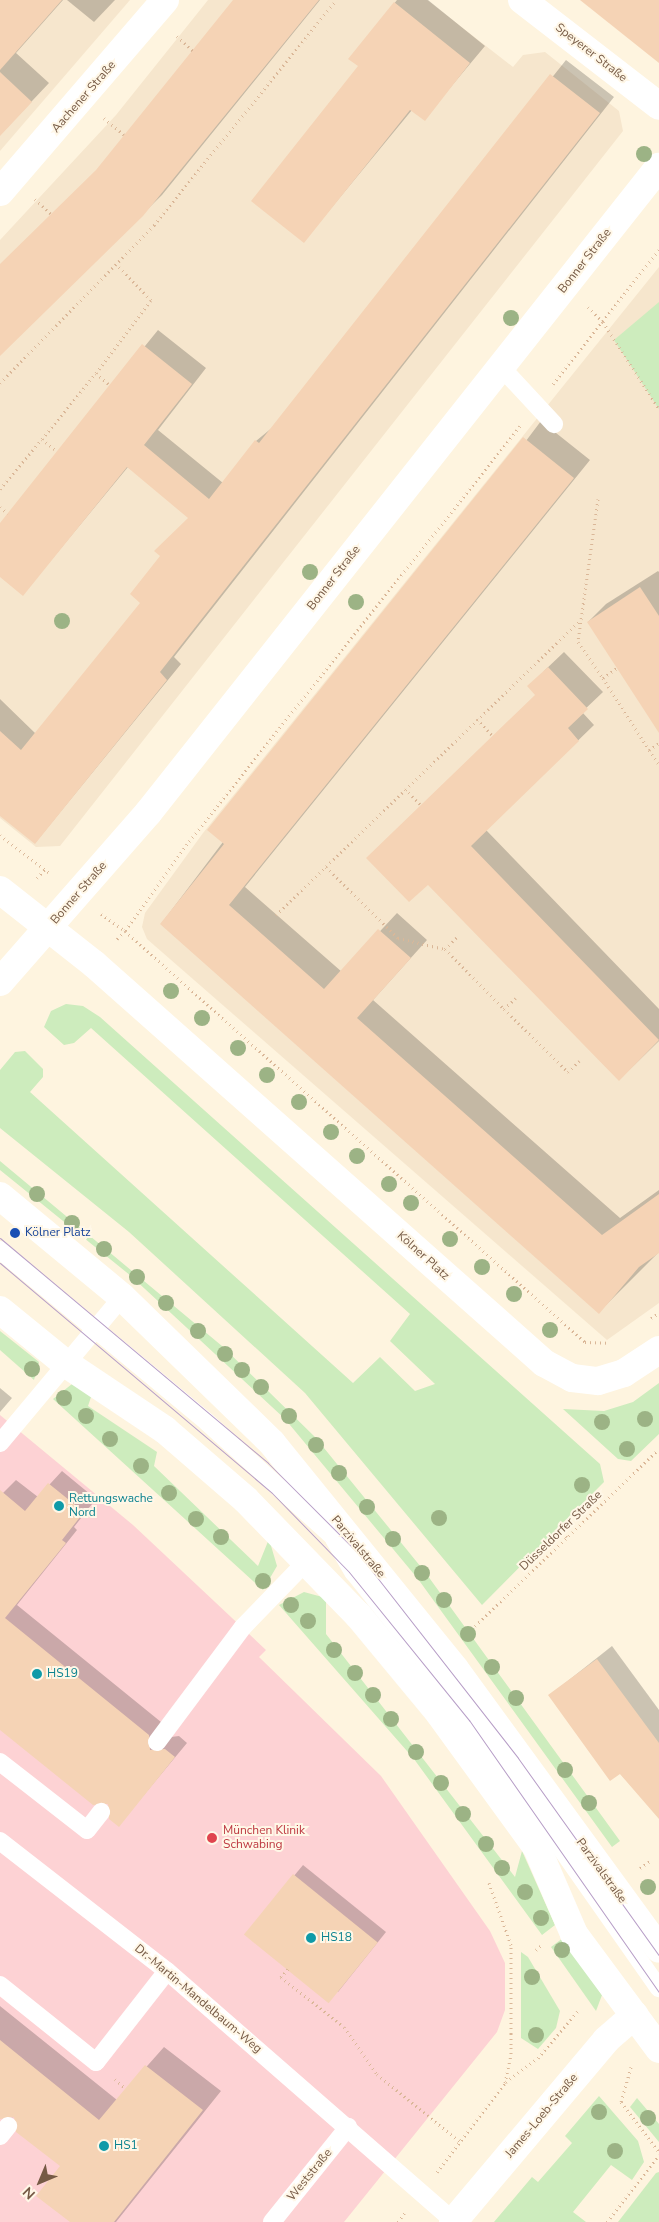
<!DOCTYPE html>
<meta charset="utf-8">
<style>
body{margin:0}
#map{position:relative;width:659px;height:2222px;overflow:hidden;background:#fef4df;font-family:"Nunito Sans",sans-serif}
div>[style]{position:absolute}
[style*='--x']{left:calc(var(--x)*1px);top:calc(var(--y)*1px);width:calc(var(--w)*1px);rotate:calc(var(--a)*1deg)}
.residential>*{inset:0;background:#f6e6cd}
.medical>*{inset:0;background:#fdd2d4}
.green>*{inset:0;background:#cdecbd}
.shadow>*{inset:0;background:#0003}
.building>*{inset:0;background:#f5d3b5;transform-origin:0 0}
.path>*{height:3px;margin-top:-1.5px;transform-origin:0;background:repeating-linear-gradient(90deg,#dab798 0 1px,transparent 0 5px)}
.service>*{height:18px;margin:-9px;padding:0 9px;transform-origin:9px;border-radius:9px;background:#fff}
.minor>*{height:28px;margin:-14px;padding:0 14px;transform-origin:14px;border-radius:14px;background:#fff}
.tram>*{height:1px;margin:-0.5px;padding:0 0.5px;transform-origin:0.5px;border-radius:0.5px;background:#b79ec7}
.trees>*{width:16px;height:16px;margin:-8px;border-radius:50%;background:#9cb385}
.dots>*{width:14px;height:14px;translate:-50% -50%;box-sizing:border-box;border:2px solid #fff7e7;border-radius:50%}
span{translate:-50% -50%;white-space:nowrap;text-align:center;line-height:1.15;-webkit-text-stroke:4px #fff7e7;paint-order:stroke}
.street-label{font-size:12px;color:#765a45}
.transit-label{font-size:12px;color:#164399}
.left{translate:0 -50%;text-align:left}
.culture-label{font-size:12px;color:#0d838f}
.health-label{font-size:12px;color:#be3a42}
.north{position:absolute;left:15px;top:2157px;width:50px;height:50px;-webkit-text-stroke:4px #fff7e7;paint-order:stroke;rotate:225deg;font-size:14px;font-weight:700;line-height:20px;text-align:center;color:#765a45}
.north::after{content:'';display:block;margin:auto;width:18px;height:22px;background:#765a45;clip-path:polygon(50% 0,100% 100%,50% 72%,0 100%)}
</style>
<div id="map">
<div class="residential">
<i style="clip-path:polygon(0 0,130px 0,0 151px)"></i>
<i style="clip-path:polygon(208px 0,427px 0,513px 67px,523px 55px,545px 52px,619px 111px,623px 131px,60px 846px,36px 847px,0 818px,0 240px,116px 115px)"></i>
<i style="clip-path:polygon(659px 267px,659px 1303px,607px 1340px,147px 939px,142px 927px,145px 913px,203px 833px)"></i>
</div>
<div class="medical">
<i style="clip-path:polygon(0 1415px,133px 1525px,266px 1650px,259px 1657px,381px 1776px,490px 1931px,505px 1963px,505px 2010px,497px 2032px,344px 2222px,0 2222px)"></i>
</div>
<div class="green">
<i style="clip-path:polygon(659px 302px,659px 409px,614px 340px)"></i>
<i style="clip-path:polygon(66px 1004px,83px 1006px,100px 1017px,600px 1464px,604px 1482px,482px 1605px,305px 1393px,129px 1232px,0 1128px,0 1070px,15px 1052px,25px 1051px,43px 1069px,43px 1077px,30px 1092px,353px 1383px,380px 1357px,415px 1391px,435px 1384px,390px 1341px,410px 1314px,91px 1028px,74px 1043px,64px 1045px,44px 1027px,51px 1011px)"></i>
<i style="clip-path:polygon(0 1161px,222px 1346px,315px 1437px,425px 1572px,620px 1841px,612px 1847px,418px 1579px,285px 1419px,131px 1276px,0 1170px)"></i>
<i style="clip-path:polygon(0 1331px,39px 1362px,34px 1380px,0 1350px)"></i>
<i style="clip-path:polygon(659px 1383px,659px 1434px,631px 1461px,618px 1459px,563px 1409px,604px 1411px,633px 1402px)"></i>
<i style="clip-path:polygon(72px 1384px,92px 1394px,88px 1406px,157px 1452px,154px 1466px,258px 1566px,269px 1539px,277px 1566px,263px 1590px,53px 1399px)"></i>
<i style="clip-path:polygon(304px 1592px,326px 1598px,326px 1634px,515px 1877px,522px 1851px,555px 1925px,542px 1935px,414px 1759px,279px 1605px)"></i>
<i style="clip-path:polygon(563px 1938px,602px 1995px,596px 2011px,551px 1947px)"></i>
<i style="clip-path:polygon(521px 1952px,528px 1957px,560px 2011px,556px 2028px,538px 2049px,521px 2038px)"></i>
<i style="clip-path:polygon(599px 2096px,638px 2141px,644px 2162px,632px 2180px,611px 2165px,573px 2212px,586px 2222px,494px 2222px,532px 2177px,538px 2182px,572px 2143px,565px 2136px)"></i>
<i style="clip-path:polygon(637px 2098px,659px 2124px,659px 2142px,630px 2107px)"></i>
<i style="clip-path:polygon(659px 2172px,659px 2222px,618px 2222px,656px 2173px)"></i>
</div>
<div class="shadow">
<i style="clip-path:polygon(0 0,63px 0,16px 53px,49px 83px,0 135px)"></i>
<i style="clip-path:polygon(67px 0,115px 0,94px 22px)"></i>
<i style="clip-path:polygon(235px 0,320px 0,162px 195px,0 354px,0 265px,99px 169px)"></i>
<i style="clip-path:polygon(397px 0,428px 0,485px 46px,424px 119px,412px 110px,304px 241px,359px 66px,350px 59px)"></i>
<i style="clip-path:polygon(566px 60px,614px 97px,174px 657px,181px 664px,35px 843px,0 814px,0 699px,36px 734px,142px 603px,190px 517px,128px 467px,23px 594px,0 576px,0 525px,158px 330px,206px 368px,158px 430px,223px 483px,256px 441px,273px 427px)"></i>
<i style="clip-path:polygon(541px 421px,590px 460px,245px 887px,342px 972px,397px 913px,427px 940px,373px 1000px,620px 1218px,659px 1190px,659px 1252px,599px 1312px,161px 924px)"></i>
<i style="clip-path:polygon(658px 571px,659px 572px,659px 731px,588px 622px,606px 604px)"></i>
<i style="clip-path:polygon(564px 652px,603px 692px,582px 712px,594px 725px,486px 830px,659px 1009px,659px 1041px,619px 1080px,428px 883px,537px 695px,544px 671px)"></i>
<i style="clip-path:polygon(0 1388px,12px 1398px,0 1412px)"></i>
<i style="clip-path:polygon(62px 1471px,96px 1499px,74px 1527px,77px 1530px,17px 1605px,161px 1722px,163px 1738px,179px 1736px,187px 1743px,119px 1825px,109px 1803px,0 1729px,0 1496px,16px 1480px,38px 1497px)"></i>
<i style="clip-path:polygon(612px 1646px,659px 1710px,659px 1817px,550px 1695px)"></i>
<i style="clip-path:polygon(303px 1865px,386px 1932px,338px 1992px,246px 1934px)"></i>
<i style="clip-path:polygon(0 2006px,117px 2100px,164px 2047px,221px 2091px,116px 2222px,72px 2222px,62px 2166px,16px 2117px,0 2118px)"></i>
</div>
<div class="building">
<i style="clip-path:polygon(0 0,62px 0,0 70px)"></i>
<i style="clip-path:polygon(233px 0,319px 0,143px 216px,0 356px,0 264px,96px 170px)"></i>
<i style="clip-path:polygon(580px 0,659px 0,659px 63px)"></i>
<i style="clip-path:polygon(394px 2px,470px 63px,425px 121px,410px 110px,304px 243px,251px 201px,358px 66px,348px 59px)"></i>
<i style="clip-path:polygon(0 72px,32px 102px,0 136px)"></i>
<i style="clip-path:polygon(550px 74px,600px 113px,160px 672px,167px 680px,35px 844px,0 816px,0 731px,21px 750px,140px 603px,130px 594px,160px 556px,154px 551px,188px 518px,127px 467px,23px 596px,0 577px,0 523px,142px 344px,192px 384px,144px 445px,209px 499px,255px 440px,259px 443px)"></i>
<i style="clip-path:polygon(523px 437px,574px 478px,229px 905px,324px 989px,378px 929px,411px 958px,357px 1018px,602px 1235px,659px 1194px,659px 1253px,639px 1267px,599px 1314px,160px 924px,224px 844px,207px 830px)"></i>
<i style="clip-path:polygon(640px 587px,659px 616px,659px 733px,587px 622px)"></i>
<i style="clip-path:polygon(548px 667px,588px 709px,568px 728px,579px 741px,471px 846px,659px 1040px,619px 1081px,428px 885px,409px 902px,366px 858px,535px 695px,527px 686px)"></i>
<i style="clip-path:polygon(48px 1483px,84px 1512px,62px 1540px,66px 1543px,5px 1618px,149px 1735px,150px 1750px,165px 1749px,175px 1757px,119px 1827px,109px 1819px,108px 1804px,93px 1805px,0 1730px,0 1490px,25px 1511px)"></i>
<i style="clip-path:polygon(597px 1659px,659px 1743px,659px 1819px,620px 1774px,610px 1781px,548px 1695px)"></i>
<i style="left:293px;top:1874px;width:109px;height:78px;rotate:39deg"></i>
<i style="clip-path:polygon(0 2040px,99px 2120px,145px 2065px,203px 2110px,114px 2222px,70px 2222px,36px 2196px,60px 2166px,16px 2132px,14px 2117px,0 2119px)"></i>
</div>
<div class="path">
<i style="--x:177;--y:36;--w:22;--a:43"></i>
<i style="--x:104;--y:118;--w:26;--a:40"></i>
<i style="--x:35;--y:199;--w:22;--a:43"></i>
<i style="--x:588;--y:307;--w:21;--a:45"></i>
<i style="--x:603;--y:322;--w:103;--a:57.2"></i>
<i style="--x:96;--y:373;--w:91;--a:-53"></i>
<i style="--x:151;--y:300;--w:47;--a:-134.1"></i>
<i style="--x:0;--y:383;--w:221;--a:-45.7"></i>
<i style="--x:154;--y:225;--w:289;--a:-51"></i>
<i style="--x:553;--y:384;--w:171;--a:-51.7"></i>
<i style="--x:520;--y:426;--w:534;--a:128.54"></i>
<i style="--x:187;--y:844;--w:107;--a:125.5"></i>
<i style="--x:125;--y:931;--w:617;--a:41.78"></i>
<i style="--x:585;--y:1342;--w:23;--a:2"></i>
<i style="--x:42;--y:439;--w:85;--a:-50.7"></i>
<i style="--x:96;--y:373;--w:18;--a:41"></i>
<i style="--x:0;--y:489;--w:65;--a:-50"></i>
<i style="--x:42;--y:439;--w:19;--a:39"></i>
<i style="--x:598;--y:499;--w:144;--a:98"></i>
<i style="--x:578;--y:642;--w:44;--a:55.2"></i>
<i style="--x:603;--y:678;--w:17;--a:-36"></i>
<i style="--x:0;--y:507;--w:10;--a:37"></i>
<i style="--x:603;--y:678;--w:85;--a:57.4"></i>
<i style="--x:649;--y:750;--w:12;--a:-35"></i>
<i style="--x:477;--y:719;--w:23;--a:47"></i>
<i style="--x:649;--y:750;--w:18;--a:56"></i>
<i style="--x:405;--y:789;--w:23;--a:45"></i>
<i style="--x:0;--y:835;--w:64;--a:37.4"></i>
<i style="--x:326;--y:867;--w:101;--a:44.6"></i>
<i style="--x:398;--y:938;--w:48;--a:13.2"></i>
<i style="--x:445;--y:949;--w:84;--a:45.5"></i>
<i style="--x:504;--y:1009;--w:16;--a:-43"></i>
<i style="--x:37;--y:878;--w:12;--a:-48"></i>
<i style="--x:101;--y:914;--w:29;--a:35"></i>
<i style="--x:125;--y:931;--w:13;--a:135"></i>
<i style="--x:276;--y:915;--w:425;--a:-44.1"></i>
<i style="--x:445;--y:949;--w:17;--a:-45"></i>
<i style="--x:504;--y:1009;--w:90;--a:44.5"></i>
<i style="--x:568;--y:1072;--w:16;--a:-45"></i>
<i style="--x:651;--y:1318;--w:9;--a:-32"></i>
<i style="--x:559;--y:1529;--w:11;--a:45"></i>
<i style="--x:475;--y:1626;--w:255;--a:-43.9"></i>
<i style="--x:640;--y:1868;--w:12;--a:-35"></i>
<i style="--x:536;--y:1950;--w:9;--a:-41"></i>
<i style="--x:288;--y:1969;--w:11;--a:131"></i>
<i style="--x:281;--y:1977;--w:80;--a:38.4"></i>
<i style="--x:344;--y:2027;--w:57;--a:54.9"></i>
<i style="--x:377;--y:2074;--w:107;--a:39.3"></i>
<i style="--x:631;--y:2067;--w:36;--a:106"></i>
<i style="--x:621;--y:2102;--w:63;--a:52.8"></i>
<i style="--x:115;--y:2079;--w:13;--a:42"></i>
<i style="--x:506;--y:2082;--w:40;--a:-37"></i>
<i style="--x:538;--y:2058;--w:62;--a:-49.6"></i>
<i style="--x:437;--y:2172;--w:112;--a:-52.6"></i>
<i style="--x:505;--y:2083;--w:30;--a:-78"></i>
<i style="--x:511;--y:2054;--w:109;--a:-90"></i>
<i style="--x:511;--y:1945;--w:66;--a:-109.5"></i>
<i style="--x:398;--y:2222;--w:12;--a:-55"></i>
<i style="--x:607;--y:2222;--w:85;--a:-52.2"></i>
</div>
<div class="service">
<i style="--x:501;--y:367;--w:78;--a:47.1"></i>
<i style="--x:0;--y:1250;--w:269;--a:39.7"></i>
<i style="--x:207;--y:1422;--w:183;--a:42.3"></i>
<i style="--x:0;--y:1443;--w:190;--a:-50.1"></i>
<i style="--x:334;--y:1539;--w:39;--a:60"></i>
<i style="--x:354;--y:1573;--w:184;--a:51.4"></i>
<i style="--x:469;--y:1717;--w:331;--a:55"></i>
<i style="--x:157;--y:1742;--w:144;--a:-53.2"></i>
<i style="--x:243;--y:1627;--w:89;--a:-45.9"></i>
<i style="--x:0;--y:1762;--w:110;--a:38"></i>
<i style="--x:87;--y:1830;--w:23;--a:-52"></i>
<i style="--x:0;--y:1841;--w:212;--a:37.9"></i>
<i style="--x:167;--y:1971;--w:381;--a:41.1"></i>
<i style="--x:0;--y:1985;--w:123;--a:38.7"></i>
<i style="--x:96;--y:2062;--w:115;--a:-52"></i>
<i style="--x:0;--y:2136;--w:13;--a:-51"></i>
<i style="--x:272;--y:2222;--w:122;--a:-51.3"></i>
</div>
<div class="minor">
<i style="--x:522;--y:0;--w:173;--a:37.7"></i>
<i style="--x:0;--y:192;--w:253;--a:-49.3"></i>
<i style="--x:0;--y:890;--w:120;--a:38.2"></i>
<i style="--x:94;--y:964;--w:601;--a:41.56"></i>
<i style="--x:544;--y:1363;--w:32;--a:28"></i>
<i style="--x:572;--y:1378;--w:26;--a:7"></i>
<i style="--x:598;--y:1381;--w:27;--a:-17"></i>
<i style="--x:624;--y:1373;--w:42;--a:-33.3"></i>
<i style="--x:0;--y:982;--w:225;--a:-48.8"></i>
<i style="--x:148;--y:813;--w:824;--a:-51.66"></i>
<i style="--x:0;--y:1196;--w:158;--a:39.6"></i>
<i style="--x:122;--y:1297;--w:209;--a:44.2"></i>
<i style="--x:272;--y:1443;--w:291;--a:51"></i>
<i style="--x:455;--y:1669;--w:346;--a:53.9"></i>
<i style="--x:0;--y:1310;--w:84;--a:39.2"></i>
<i style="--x:65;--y:1363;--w:120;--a:33.8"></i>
<i style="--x:165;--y:1430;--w:107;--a:40.8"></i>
<i style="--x:246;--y:1500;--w:161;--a:45.8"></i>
<i style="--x:358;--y:1615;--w:127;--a:50.4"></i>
<i style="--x:439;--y:1713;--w:167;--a:54"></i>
<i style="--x:537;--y:1848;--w:94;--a:66.7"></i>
<i style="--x:574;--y:1934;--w:143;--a:53.5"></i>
<i style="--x:453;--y:2222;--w:238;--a:-49.9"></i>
<i style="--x:606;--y:2040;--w:38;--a:-41"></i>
</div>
<div class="tram">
<i style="--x:0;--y:1238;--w:350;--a:40"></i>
<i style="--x:268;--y:1463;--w:127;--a:45"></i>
<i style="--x:358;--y:1553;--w:260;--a:52"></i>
<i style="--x:518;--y:1758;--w:243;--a:54.5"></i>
<i style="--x:0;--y:1263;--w:356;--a:40.2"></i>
<i style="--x:272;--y:1493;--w:110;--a:45.7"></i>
<i style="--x:349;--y:1572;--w:191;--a:51"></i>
<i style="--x:469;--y:1720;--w:332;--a:55.1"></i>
</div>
<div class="trees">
<i style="left:644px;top:154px"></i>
<i style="left:511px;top:318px"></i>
<i style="left:310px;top:572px"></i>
<i style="left:356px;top:602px"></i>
<i style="left:62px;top:621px"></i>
<i style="left:171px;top:991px"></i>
<i style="left:202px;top:1018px"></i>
<i style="left:238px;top:1048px"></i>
<i style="left:267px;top:1075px"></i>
<i style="left:299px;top:1102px"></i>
<i style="left:331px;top:1132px"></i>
<i style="left:357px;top:1156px"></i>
<i style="left:389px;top:1184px"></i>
<i style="left:37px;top:1194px"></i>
<i style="left:411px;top:1203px"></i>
<i style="left:72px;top:1223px"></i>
<i style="left:450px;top:1239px"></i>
<i style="left:104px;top:1249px"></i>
<i style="left:482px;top:1267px"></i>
<i style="left:137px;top:1277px"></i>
<i style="left:514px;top:1294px"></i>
<i style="left:166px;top:1303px"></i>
<i style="left:550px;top:1330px"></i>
<i style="left:198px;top:1331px"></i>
<i style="left:225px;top:1354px"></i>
<i style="left:32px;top:1369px"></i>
<i style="left:242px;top:1370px"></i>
<i style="left:261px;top:1387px"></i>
<i style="left:64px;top:1398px"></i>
<i style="left:86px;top:1416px"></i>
<i style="left:289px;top:1416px"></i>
<i style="left:645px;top:1419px"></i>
<i style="left:602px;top:1422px"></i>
<i style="left:110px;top:1439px"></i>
<i style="left:316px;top:1445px"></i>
<i style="left:627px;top:1449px"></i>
<i style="left:141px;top:1466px"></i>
<i style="left:339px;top:1473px"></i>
<i style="left:582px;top:1485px"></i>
<i style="left:169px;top:1493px"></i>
<i style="left:367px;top:1507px"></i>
<i style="left:439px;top:1518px"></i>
<i style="left:196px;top:1519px"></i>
<i style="left:221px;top:1537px"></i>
<i style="left:393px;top:1539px"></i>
<i style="left:422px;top:1573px"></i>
<i style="left:263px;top:1581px"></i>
<i style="left:444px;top:1600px"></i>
<i style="left:291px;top:1605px"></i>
<i style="left:308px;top:1621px"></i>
<i style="left:468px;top:1634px"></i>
<i style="left:334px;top:1650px"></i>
<i style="left:492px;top:1667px"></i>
<i style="left:355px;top:1673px"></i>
<i style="left:373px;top:1695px"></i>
<i style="left:516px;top:1698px"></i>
<i style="left:391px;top:1719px"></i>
<i style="left:416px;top:1752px"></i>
<i style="left:565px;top:1770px"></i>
<i style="left:441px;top:1783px"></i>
<i style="left:589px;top:1803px"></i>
<i style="left:463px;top:1814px"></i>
<i style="left:486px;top:1844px"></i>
<i style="left:502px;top:1868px"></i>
<i style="left:648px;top:1887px"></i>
<i style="left:525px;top:1892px"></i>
<i style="left:541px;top:1918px"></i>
<i style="left:562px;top:1950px"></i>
<i style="left:532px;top:1977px"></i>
<i style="left:536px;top:2035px"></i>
<i style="left:599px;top:2112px"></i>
<i style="left:648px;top:2118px"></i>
<i style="left:615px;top:2151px"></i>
</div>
<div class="dots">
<i style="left:15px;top:1233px;background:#1a4fb4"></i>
<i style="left:59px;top:1506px;background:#0f9aa8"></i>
<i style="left:37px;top:1674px;background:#0f9aa8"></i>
<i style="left:212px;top:1838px;background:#e0444e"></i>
<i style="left:311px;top:1938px;background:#0f9aa8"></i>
<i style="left:104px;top:2146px;background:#0f9aa8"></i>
</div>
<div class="street-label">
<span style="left:591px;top:53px;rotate:38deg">Speyerer Straße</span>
<span style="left:84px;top:97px;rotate:-49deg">Aachener Straße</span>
<span style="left:585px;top:261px;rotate:-52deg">Bonner Straße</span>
<span style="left:334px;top:578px;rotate:-52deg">Bonner Straße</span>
<span style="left:79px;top:893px;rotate:-49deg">Bonner Straße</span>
<span style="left:423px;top:1256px;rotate:42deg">Kölner Platz</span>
<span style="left:561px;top:1531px;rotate:-44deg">Düsseldorfer Straße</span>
<span style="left:358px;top:1547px;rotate:50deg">Parzivalstraße</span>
<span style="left:601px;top:1871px;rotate:54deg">Parzivalstraße</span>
<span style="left:198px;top:1999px;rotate:40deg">Dr.-Martin-Mandelbaum-Weg</span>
<span style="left:542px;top:2116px;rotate:-50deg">James-Loeb-Straße</span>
<span style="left:310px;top:2175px;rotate:-51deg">Weststraße</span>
</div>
<div class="transit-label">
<span class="left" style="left:25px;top:1233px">Kölner Platz</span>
</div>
<div class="culture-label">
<span class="left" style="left:69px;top:1506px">Rettungswache<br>Nord</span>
<span class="left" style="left:47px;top:1674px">HS19</span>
<span class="left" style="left:321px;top:1938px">HS18</span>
<span class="left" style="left:114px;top:2146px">HS1</span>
</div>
<div class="health-label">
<span class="left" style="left:223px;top:1838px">München Klinik<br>Schwabing</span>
</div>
<div class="north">N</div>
</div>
